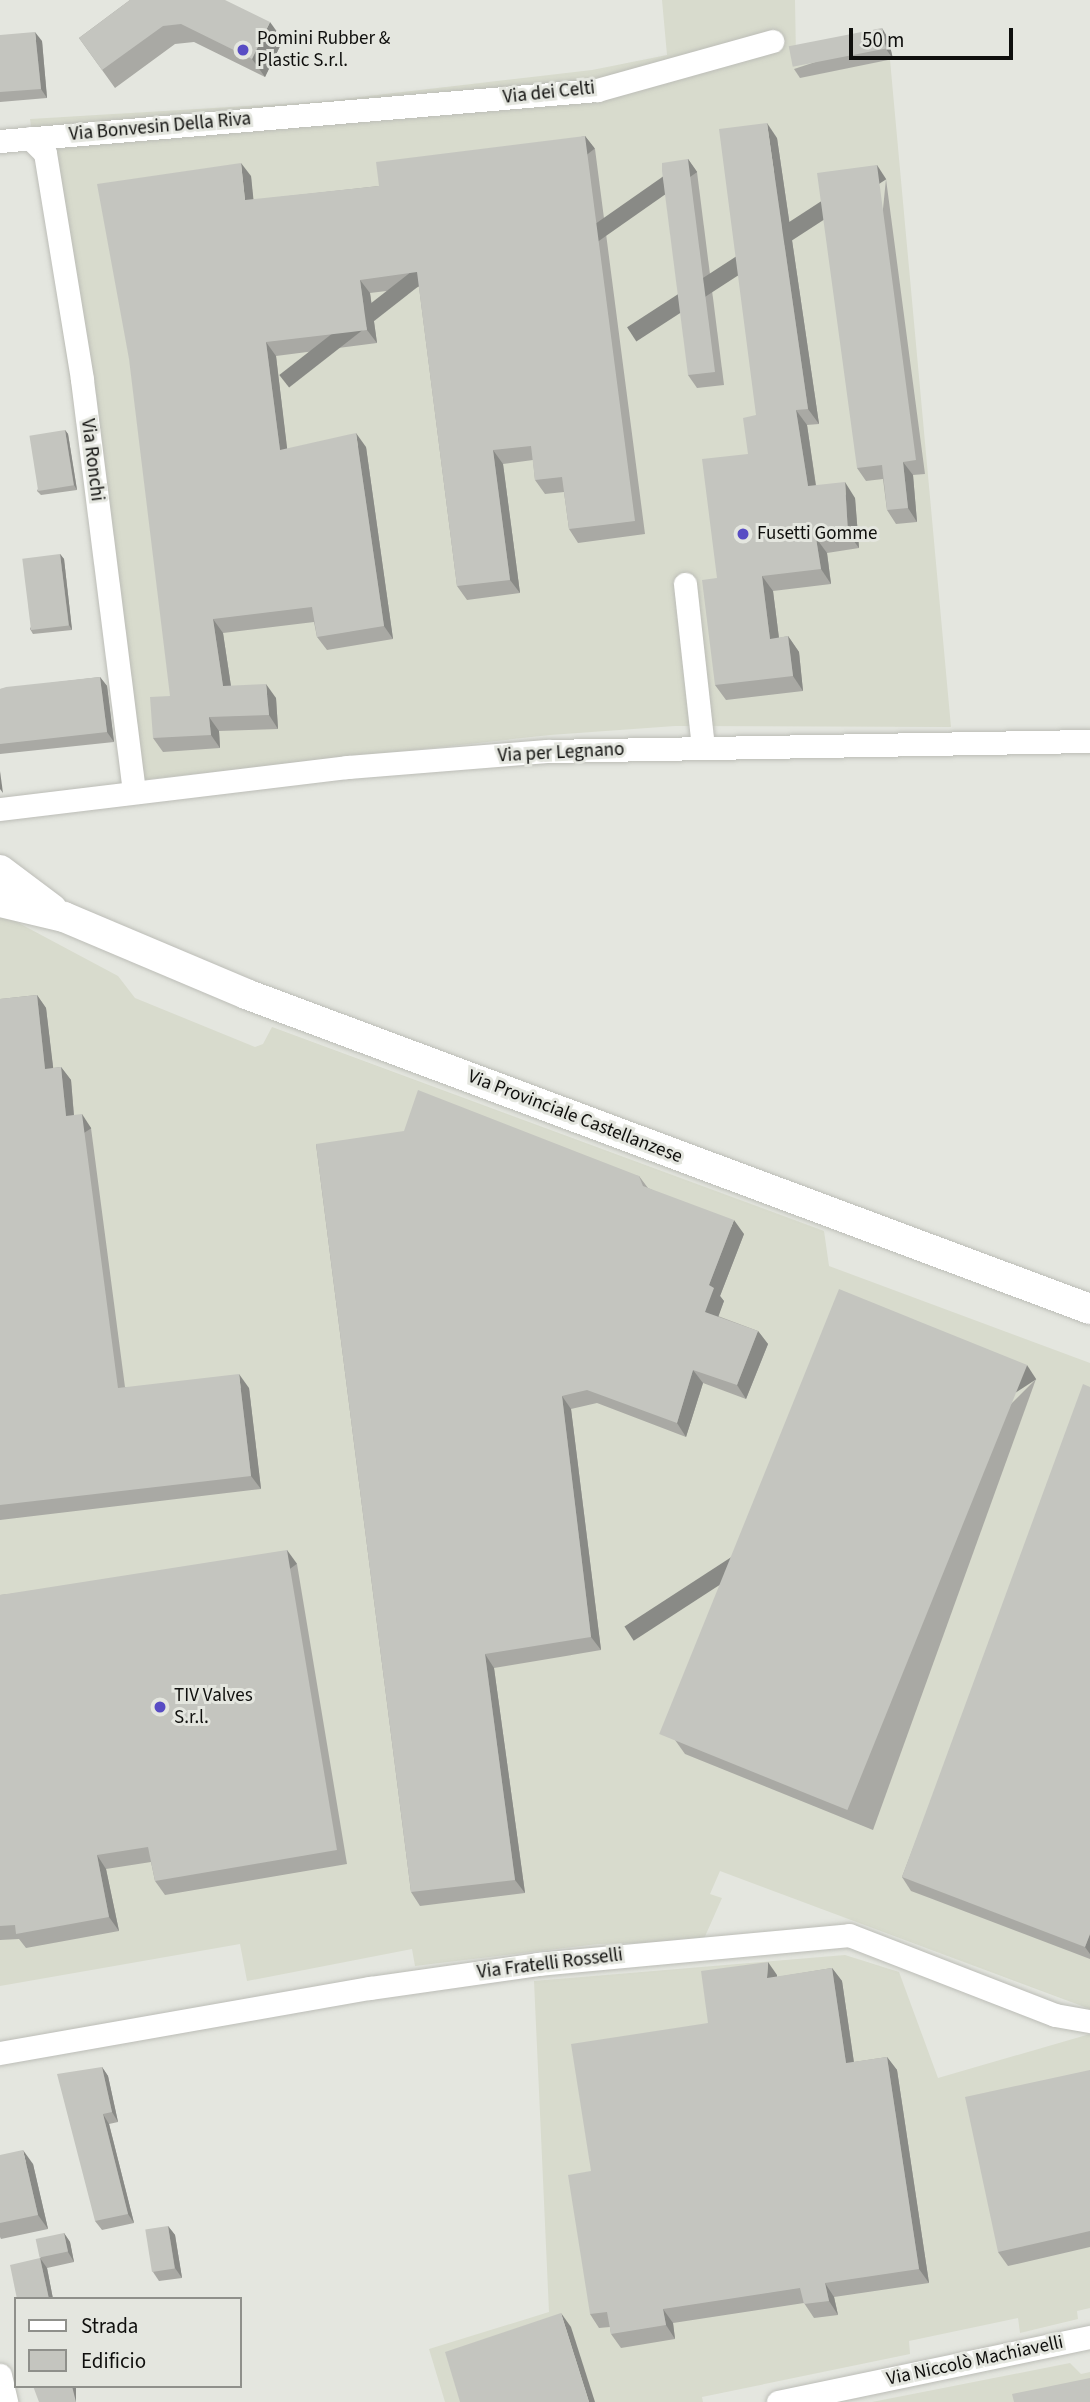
<!DOCTYPE html>
<meta charset="utf-8">
<style>
body{margin:0}
#map{position:relative;width:1090px;height:2402px;overflow:hidden;background:#e4e6df;font-family:"Source Sans 3",sans-serif}
div>[style]{position:absolute}
[style*='--x']{left:calc(var(--x)*1px);top:calc(var(--y)*1px);width:calc(var(--w)*1px);rotate:calc(var(--a)*1deg)}
.built>*{inset:0;background:#d8dbcd}
.roads{filter:drop-shadow(0 0 2px #bcbdb7) drop-shadow(0 0 2px #bcbdb7)}
.minor>*{height:23px;margin:-11.5px;padding:0 11.5px;transform-origin:11.5px;border-radius:11.5px;background:#fff}
.major>*{height:30px;margin:-15px;padding:0 15px;transform-origin:15px;border-radius:15px;background:#fff}
.wall>*{inset:0;background:#a9a9a4}
.shaded-wall>*{inset:0;background:#898a86;transform-origin:0 0}
.building>*{inset:0;background:#c4c5bf;transform-origin:0 0}
.dots>*{width:19px;height:19px;translate:-50% -50%;box-sizing:border-box;border:4px solid #e4e6df;border-radius:50%}
span{translate:-50% -50%;white-space:nowrap;text-align:center;line-height:1.15;-webkit-text-stroke:6px #e4e6df;paint-order:stroke}
.poi-label{font-size:19px;color:#0f0f0d}
.left{translate:0 -50%;text-align:left}
.street-label{font-size:19px;color:#0f0f0d}
.legend{position:absolute;left:14px;top:2297px;width:228px;height:91px;box-sizing:border-box;background:#e4e6df;border:2px solid #8f908b;margin:0;padding:9px 12px;list-style:none;font-size:21px;color:#0f0f0d}
.legend li{display:flex;align-items:center;gap:14px;height:35px}
.legend b{width:35px;border:2px solid #8f908b}
.scale{position:absolute;left:849px;top:28px;width:164px;height:32px;box-sizing:border-box;border:4px solid #0f0f0d;border-top:0;padding-left:9px;font-size:21px;line-height:24px;white-space:nowrap;color:#0f0f0d;-webkit-text-stroke:5px #e4e6df;paint-order:stroke}
</style>
<div id="map">
<div class="built">
<i style="clip-path:polygon(662px 0,795px 0,796px 57px,888px 38px,951px 727px,675px 726px,550px 735px,131px 781px,30px 119px,317px 102px,592px 70px,667px 55px)"></i>
<i style="clip-path:polygon(0 913px,118px 976px,135px 998px,255px 1047px,263px 1044px,272px 1027px,824px 1231px,829px 1266px,1090px 1363px,1090px 2009px,720px 1871px,710px 1894px,722px 1898px,703px 1941px,598px 1944px,415px 1966px,412px 1949px,247px 1981px,240px 1944px,0 1986px)"></i>
<i style="clip-path:polygon(845px 1955px,899px 1972px,938px 2078px,1090px 2034px,1090px 2308px,1077px 2311px,1078px 2319px,1020px 2333px,1018px 2318px,909px 2341px,910px 2354px,702px 2397px,703px 2402px,445px 2402px,429px 2349px,549px 2312px,534px 1981px)"></i>
<i style="clip-path:polygon(1070px 2363px,1081px 2374px,1090px 2372px,1090px 2402px,872px 2402px)"></i>
</div>
<div class="roads">
<div class="minor">
<i style="--x:30;--y:138;--w:21;--a:45"></i>
<i style="--x:45;--y:153;--w:230;--a:80.7"></i>
<i style="--x:82;--y:380;--w:414;--a:82.8"></i>
<i style="--x:0;--y:141;--w:599;--a:-4.88"></i>
<i style="--x:597;--y:90;--w:182;--a:-15.6"></i>
<i style="--x:685;--y:584;--w:164;--a:83.7"></i>
<i style="--x:0;--y:809;--w:350;--a:-6.9"></i>
<i style="--x:347;--y:767;--w:201;--a:-4.6"></i>
<i style="--x:547;--y:751;--w:543;--a:-1.06"></i>
<i style="--x:0;--y:2053;--w:376;--a:-10"></i>
<i style="--x:370;--y:1988;--w:170;--a:-8.1"></i>
<i style="--x:538;--y:1964;--w:312;--a:-5.3"></i>
<i style="--x:849;--y:1935;--w:221;--a:21.2"></i>
<i style="--x:1055;--y:2015;--w:36;--a:10"></i>
<i style="--x:0;--y:2375;--w:28;--a:77"></i>
<i style="--x:778;--y:2402;--w:319;--a:-11.8"></i>
</div>
<div class="major">
<i style="--x:0;--y:870;--w:65;--a:36.9"></i>
<i style="--x:0;--y:902;--w:66;--a:13.2"></i>
<i style="--x:64;--y:917;--w:198;--a:22.9"></i>
<i style="--x:246;--y:994;--w:901;--a:20.47"></i>
</div>
</div>
<div class="wall">
<i style="clip-path:polygon(130px 0,283px 40px,265px 77px,194px 42px,175px 44px,115px 88px,79px 38px)"></i>
<i style="clip-path:polygon(0 35px,42px 41px,47px 98px,0 102px)"></i>
<i style="clip-path:polygon(888px 38px,893px 59px,800px 78px,794px 69px)"></i>
<i style="clip-path:polygon(585px 136px,595px 149px,645px 534px,578px 543px,569px 529px,564px 492px,545px 494px,535px 480px,533px 460px,503px 464px,520px 593px,467px 600px,457px 586px,419px 287px,370px 293px,377px 343px,276px 356px,287px 449px,366px 447px,393px 639px,327px 650px,317px 637px,314px 622px,223px 633px,231px 686px,276px 698px,278px 729px,219px 731px,220px 748px,163px 752px,153px 738px,170px 696px,251px 176px,253px 200px,379px 186px)"></i>
<i style="clip-path:polygon(777px 138px,819px 424px,807px 425px,816px 485px,855px 498px,859px 548px,827px 553px,831px 584px,773px 591px,779px 638px,788px 636px,799px 652px,803px 691px,726px 700px,715px 685px,717px 578px,748px 454px,756px 415px)"></i>
<i style="clip-path:polygon(688px 159px,697px 172px,724px 385px,697px 388px,688px 375px)"></i>
<i style="clip-path:polygon(886px 179px,925px 474px,913px 475px,917px 522px,896px 524px,887px 510px,883px 479px,866px 481px,857px 468px)"></i>
<i style="clip-path:polygon(65px 430px,68px 434px,77px 490px,41px 495px,37px 491px)"></i>
<i style="clip-path:polygon(60px 554px,64px 559px,72px 630px,33px 634px,30px 629px)"></i>
<i style="clip-path:polygon(100px 677px,107px 686px,114px 742px,0 754px,0 689px)"></i>
<i style="clip-path:polygon(37px 995px,46px 1008px,53px 1068px,61px 1067px,71px 1080px,74px 1115px,91px 1128px,125px 1387px,249px 1388px,261px 1489px,0 1520px,0 999px)"></i>
<i style="clip-path:polygon(316px 1144px,639px 1176px,648px 1188px,744px 1234px,720px 1296px,724px 1301px,718px 1316px,758px 1331px,768px 1344px,746px 1399px,703px 1383px,686px 1437px,597px 1403px,571px 1409px,601px 1650px,494px 1668px,525px 1893px,420px 1906px,411px 1892px)"></i>
<i style="clip-path:polygon(1036px 1379px,873px 1830px,685px 1754px,675px 1740px)"></i>
<i style="clip-path:polygon(1090px 1387px,1090px 1959px,911px 1891px,902px 1877px)"></i>
<i style="clip-path:polygon(297px 1564px,347px 1864px,165px 1895px,155px 1881px,151px 1862px,106px 1869px,119px 1931px,26px 1948px,19px 1939px,0 1940px,0 1595px)"></i>
<i style="clip-path:polygon(832px 1968px,842px 1981px,854px 2062px,887px 2057px,897px 2070px,929px 2283px,834px 2297px,838px 2315px,814px 2318px,804px 2303px,673px 2323px,675px 2339px,621px 2348px,611px 2334px,610px 2327px,599px 2328px,590px 2314px,708px 2023px,777px 1975px,777px 1977px)"></i>
<i style="clip-path:polygon(102px 2067px,108px 2076px,118px 2122px,109px 2124px,134px 2223px,102px 2230px,95px 2221px)"></i>
<i style="clip-path:polygon(1090px 2070px,1090px 2247px,1008px 2266px,998px 2252px)"></i>
<i style="clip-path:polygon(0 2155px,33px 2164px,48px 2229px,1px 2239px,0 2237px)"></i>
<i style="clip-path:polygon(168px 2226px,175px 2235px,182px 2278px,159px 2281px,153px 2272px)"></i>
<i style="clip-path:polygon(64px 2233px,70px 2242px,74px 2262px,47px 2268px,53px 2299px,17px 2299px,40px 2258px)"></i>
</div>
<div class="shaded-wall">
<i style="clip-path:polygon(270px 22px,283px 40px,265px 77px,252px 59px)"></i>
<i style="clip-path:polygon(882px 28px,888px 38px,893px 59px,886px 49px)"></i>
<i style="clip-path:polygon(35px 32px,42px 41px,47px 98px,41px 89px)"></i>
<i style="clip-path:polygon(767px 123px,777px 138px,819px 424px,808px 409px)"></i>
<i style="left:585px;top:136px;width:16px;height:388px;rotate:52deg"></i>
<i style="left:688px;top:159px;width:16px;height:215px;rotate:55deg"></i>
<i style="clip-path:polygon(241px 163px,251px 176px,255px 214px,245px 200px)"></i>
<i style="left:877px;top:165px;width:17px;height:298px;rotate:57deg"></i>
<i style="clip-path:polygon(360px 280px,370px 293px,377px 343px,367px 330px)"></i>
<i style="clip-path:polygon(266px 342px,276px 356px,289px 464px,280px 450px)"></i>
<i style="clip-path:polygon(796px 410px,807px 425px,818px 501px,808px 486px)"></i>
<i style="clip-path:polygon(65px 430px,68px 434px,77px 490px,74px 485px)"></i>
<i style="clip-path:polygon(356px 433px,366px 447px,393px 639px,384px 626px)"></i>
<i style="clip-path:polygon(493px 450px,503px 464px,520px 593px,510px 580px)"></i>
<i style="clip-path:polygon(903px 462px,913px 475px,917px 522px,908px 508px)"></i>
<i style="clip-path:polygon(845px 482px,855px 498px,859px 548px,848px 533px)"></i>
<i style="clip-path:polygon(816px 538px,827px 553px,831px 584px,821px 569px)"></i>
<i style="clip-path:polygon(60px 554px,64px 559px,72px 630px,69px 625px)"></i>
<i style="clip-path:polygon(762px 576px,773px 591px,781px 654px,770px 639px)"></i>
<i style="clip-path:polygon(213px 619px,223px 633px,233px 700px,223px 686px)"></i>
<i style="clip-path:polygon(788px 636px,799px 652px,803px 691px,793px 676px)"></i>
<i style="clip-path:polygon(100px 677px,107px 686px,114px 742px,107px 732px)"></i>
<i style="clip-path:polygon(266px 684px,276px 698px,278px 729px,269px 715px)"></i>
<i style="clip-path:polygon(209px 717px,219px 731px,220px 748px,211px 735px)"></i>
<i style="clip-path:polygon(0 771px,3px 793px,0 789px)"></i>
<i style="clip-path:polygon(37px 995px,46px 1008px,55px 1083px,45px 1069px)"></i>
<i style="clip-path:polygon(61px 1067px,71px 1080px,75px 1130px,66px 1116px)"></i>
<i style="left:82px;top:1114px;width:17px;height:276px;rotate:57deg"></i>
<i style="clip-path:polygon(734px 1220px,744px 1234px,720px 1296px,724px 1301px,715px 1326px,705px 1312px,709px 1285px)"></i>
<i style="clip-path:polygon(758px 1331px,768px 1344px,746px 1399px,737px 1385px)"></i>
<i style="left:1027px;top:1365px;width:17px;height:480px;rotate:57deg"></i>
<i style="clip-path:polygon(693px 1370px,703px 1383px,686px 1437px,677px 1423px)"></i>
<i style="clip-path:polygon(239px 1374px,249px 1388px,261px 1489px,251px 1476px)"></i>
<i style="clip-path:polygon(562px 1396px,571px 1409px,601px 1650px,591px 1637px)"></i>
<i style="left:287px;top:1550px;width:17px;height:304px;rotate:54deg"></i>
<i style="clip-path:polygon(485px 1654px,494px 1668px,525px 1893px,515px 1880px)"></i>
<i style="clip-path:polygon(97px 1855px,106px 1869px,119px 1931px,109px 1917px)"></i>
<i style="clip-path:polygon(1090px 1934px,1090px 1954px,1085px 1947px)"></i>
<i style="clip-path:polygon(768px 1962px,777px 1975px,777px 1992px,767px 1978px)"></i>
<i style="clip-path:polygon(832px 1968px,842px 1981px,856px 2077px,846px 2063px)"></i>
<i style="clip-path:polygon(887px 2057px,897px 2070px,929px 2283px,919px 2269px)"></i>
<i style="clip-path:polygon(102px 2067px,108px 2076px,118px 2122px,112px 2112px)"></i>
<i style="clip-path:polygon(103px 2114px,109px 2124px,134px 2223px,128px 2214px)"></i>
<i style="clip-path:polygon(23px 2150px,33px 2164px,48px 2229px,38px 2215px)"></i>
<i style="clip-path:polygon(168px 2226px,175px 2235px,182px 2278px,175px 2268px)"></i>
<i style="clip-path:polygon(64px 2233px,70px 2242px,74px 2262px,68px 2252px)"></i>
<i style="clip-path:polygon(40px 2258px,47px 2268px,53px 2299px,49px 2299px)"></i>
<i style="clip-path:polygon(825px 2283px,834px 2297px,838px 2315px,829px 2301px)"></i>
<i style="clip-path:polygon(663px 2309px,673px 2323px,675px 2339px,666px 2325px)"></i>
<i style="clip-path:polygon(561px 2313px,571px 2327px,595px 2402px,589px 2402px)"></i>
<i style="left:72px;top:2386px;width:4px;height:16px"></i>
</div>
<div class="building">
<i style="clip-path:polygon(130px 0,225px 0,270px 22px,252px 59px,181px 24px,163px 26px,102px 70px,79px 38px)"></i>
<i style="left:882px;top:28px;width:21px;height:95px;rotate:79deg"></i>
<i style="clip-path:polygon(35px 32px,41px 89px,0 92px,0 35px)"></i>
<i style="clip-path:polygon(767px 123px,808px 409px,796px 410px,808px 486px,845px 482px,848px 533px,816px 538px,821px 569px,762px 576px,770px 639px,788px 636px,793px 676px,715px 685px,702px 580px,717px 578px,702px 459px,748px 454px,743px 418px,756px 415px,719px 129px)"></i>
<i style="clip-path:polygon(585px 136px,635px 521px,569px 529px,562px 477px,535px 480px,531px 446px,493px 450px,510px 580px,457px 586px,417px 272px,360px 280px,367px 330px,266px 342px,280px 450px,356px 433px,384px 626px,317px 637px,312px 607px,213px 619px,223px 686px,266px 684px,269px 715px,209px 717px,211px 735px,153px 738px,150px 697px,170px 696px,129px 359px,97px 184px,241px 163px,245px 200px,379px 186px,376px 162px)"></i>
<i style="clip-path:polygon(688px 159px,715px 372px,688px 375px,662px 171px,662px 163px)"></i>
<i style="clip-path:polygon(877px 165px,916px 460px,903px 462px,908px 508px,887px 510px,882px 465px,857px 468px,817px 173px)"></i>
<i style="left:65px;top:430px;width:56px;height:36px;rotate:81deg"></i>
<i style="left:60px;top:554px;width:72px;height:38px;rotate:83deg"></i>
<i style="clip-path:polygon(100px 677px,107px 732px,0 744px,0 689px,6px 687px)"></i>
<i style="clip-path:polygon(37px 995px,45px 1069px,61px 1067px,66px 1116px,82px 1114px,118px 1388px,239px 1374px,251px 1476px,0 1505px,0 999px)"></i>
<i style="clip-path:polygon(418px 1090px,639px 1176px,643px 1186px,734px 1220px,709px 1285px,714px 1288px,705px 1312px,758px 1331px,737px 1385px,693px 1370px,677px 1423px,587px 1390px,562px 1396px,591px 1637px,485px 1654px,515px 1880px,411px 1892px,316px 1144px,404px 1131px)"></i>
<i style="left:839px;top:1289px;width:203px;height:480px;rotate:22deg"></i>
<i style="clip-path:polygon(1083px 1384px,1090px 1387px,1090px 1934px,1085px 1947px,902px 1877px)"></i>
<i style="clip-path:polygon(287px 1550px,337px 1850px,155px 1881px,148px 1847px,97px 1855px,109px 1917px,16px 1934px,15px 1925px,0 1926px,0 1595px)"></i>
<i style="clip-path:polygon(768px 1962px,767px 1978px,832px 1968px,846px 2063px,887px 2057px,919px 2269px,825px 2283px,829px 2301px,804px 2304px,800px 2288px,663px 2309px,666px 2325px,611px 2334px,607px 2312px,590px 2314px,568px 2175px,591px 2171px,571px 2044px,708px 2023px,701px 1971px)"></i>
<i style="clip-path:polygon(102px 2067px,112px 2112px,103px 2114px,128px 2214px,95px 2221px,57px 2074px)"></i>
<i style="clip-path:polygon(1090px 2070px,1090px 2231px,998px 2252px,965px 2097px)"></i>
<i style="clip-path:polygon(23px 2150px,38px 2215px,0 2223px,0 2155px)"></i>
<i style="left:168px;top:2226px;width:43px;height:23px;rotate:81deg"></i>
<i style="left:64px;top:2233px;width:19px;height:29px;rotate:78deg"></i>
<i style="clip-path:polygon(40px 2258px,49px 2299px,17px 2299px,10px 2265px)"></i>
<i style="clip-path:polygon(561px 2313px,589px 2402px,460px 2402px,445px 2352px)"></i>
<i style="clip-path:polygon(1090px 2378px,1090px 2402px,1014px 2402px,1012px 2394px)"></i>
<i style="clip-path:polygon(33px 2386px,72px 2386px,76px 2402px,39px 2402px)"></i>
</div>
<div class="dots">
<i style="left:243px;top:50px;background:#584cc4"></i>
<i style="left:743px;top:534px;background:#584cc4"></i>
<i style="left:160px;top:1707px;background:#584cc4"></i>
</div>
<div class="poi-label">
<span class="left" style="left:257px;top:50px">Pomini Rubber &amp;<br>Plastic S.r.l.</span>
<span class="left" style="left:757px;top:534px">Fusetti Gomme</span>
<span class="left" style="left:174px;top:1707px">TIV Valves<br>S.r.l.</span>
</div>
<div class="street-label">
<span style="left:549px;top:93px;rotate:-6deg">Via dei Celti</span>
<span style="left:160px;top:127px;rotate:-5deg">Via Bonvesin Della Riva</span>
<span style="left:92px;top:460px;rotate:83deg">Via Ronchi</span>
<span style="left:561px;top:753px;rotate:-3deg">Via per Legnano</span>
<span style="left:575px;top:1117px;rotate:21deg">Via Provinciale Castellanzese</span>
<span style="left:550px;top:1964px;rotate:-7deg">Via Fratelli Rosselli</span>
<span style="left:975px;top:2361px;rotate:-12deg">Via Niccolò Machiavelli</span>
</div>
<ul class="legend">
<li><b style="height:9px;background:#fff"></b>Strada</li>
<li><b style="height:19px;background:#c4c5bf"></b>Edificio</li>
</ul>
<div class="scale">50 m</div>
</div>
